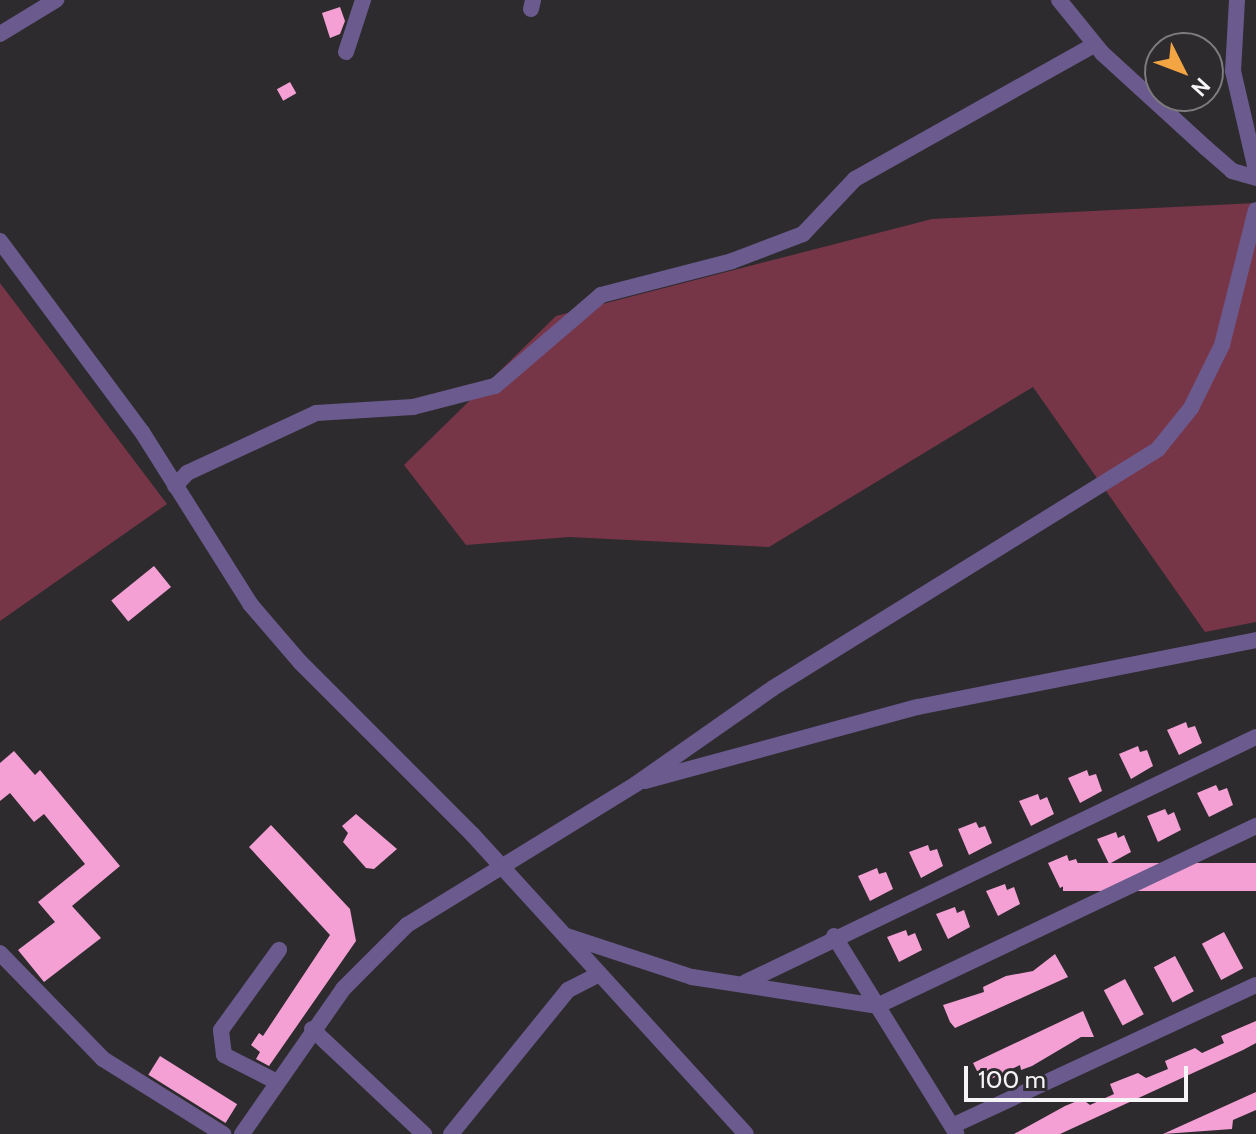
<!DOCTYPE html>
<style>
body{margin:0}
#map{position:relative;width:1256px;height:1134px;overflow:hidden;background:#2d2b2e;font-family:Cabin,sans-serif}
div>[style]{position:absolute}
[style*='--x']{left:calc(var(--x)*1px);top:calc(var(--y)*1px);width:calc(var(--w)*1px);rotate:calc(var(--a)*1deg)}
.green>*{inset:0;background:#773548}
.building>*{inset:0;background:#f5a0d5;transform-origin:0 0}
.minor>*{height:16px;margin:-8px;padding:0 8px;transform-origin:8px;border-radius:8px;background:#6b5a8d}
span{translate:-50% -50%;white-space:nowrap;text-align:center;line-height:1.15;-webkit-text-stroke:8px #2d2b2e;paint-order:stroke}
.north{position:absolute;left:1144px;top:32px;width:80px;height:80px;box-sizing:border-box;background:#2d2b2e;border:2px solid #7d7b7e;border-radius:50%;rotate:132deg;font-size:22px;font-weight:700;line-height:32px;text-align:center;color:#f5f4f6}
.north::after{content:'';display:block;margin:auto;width:28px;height:36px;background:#f3a443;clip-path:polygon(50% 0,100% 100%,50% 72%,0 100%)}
.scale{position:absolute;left:964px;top:1066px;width:224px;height:36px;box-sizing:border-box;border:4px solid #f5f4f6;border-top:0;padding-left:10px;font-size:24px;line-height:28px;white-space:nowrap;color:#f5f4f6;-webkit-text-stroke:6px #2d2b2e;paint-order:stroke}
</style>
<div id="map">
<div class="green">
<i style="clip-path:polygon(1256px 203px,1256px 622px,1205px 632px,1033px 387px,769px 547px,569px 537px,466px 545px,404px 465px,556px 316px,932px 219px)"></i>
<i style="clip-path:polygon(0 283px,167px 504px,0 621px)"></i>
</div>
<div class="building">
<i style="clip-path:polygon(340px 7px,345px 21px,340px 34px,330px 38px,322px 13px)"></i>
<i style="left:290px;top:82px;width:13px;height:15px;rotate:61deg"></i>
<i style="left:154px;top:566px;width:27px;height:55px;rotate:51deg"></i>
<i style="clip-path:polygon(1186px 722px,1188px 728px,1195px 726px,1202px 743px,1179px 755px,1167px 730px)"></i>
<i style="clip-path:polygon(1138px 746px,1140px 752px,1147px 750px,1153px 766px,1131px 779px,1119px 754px)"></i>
<i style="clip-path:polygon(14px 751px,35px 775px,40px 770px,120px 866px,72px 906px,101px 938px,44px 982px,18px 950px,55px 922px,38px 902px,85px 864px,44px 814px,34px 822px,10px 793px,0 801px,0 763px)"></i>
<i style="clip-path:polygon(1087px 770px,1089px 776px,1096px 774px,1102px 791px,1080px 803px,1068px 778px)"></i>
<i style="clip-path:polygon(1216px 785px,1219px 791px,1227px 788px,1233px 805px,1209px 817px,1197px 793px)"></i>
<i style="clip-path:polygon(1038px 794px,1040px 800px,1047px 797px,1054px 814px,1031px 826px,1019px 801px)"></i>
<i style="clip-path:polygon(1165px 809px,1168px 815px,1174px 812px,1181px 830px,1158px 842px,1147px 816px)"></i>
<i style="clip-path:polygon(356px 814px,397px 849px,374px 869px,366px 868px,343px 842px,348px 833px,342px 826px)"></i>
<i style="clip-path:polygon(976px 822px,979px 828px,985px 826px,992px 843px,969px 855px,958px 829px)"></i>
<i style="clip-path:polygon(271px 825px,350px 909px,356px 941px,269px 1066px,256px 1059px,260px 1052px,251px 1045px,259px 1033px,263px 1036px,330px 935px,249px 847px)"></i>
<i style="clip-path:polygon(1116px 832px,1118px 838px,1124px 835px,1131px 852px,1109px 864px,1097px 839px)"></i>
<i style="clip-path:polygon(928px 845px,930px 851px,937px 849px,943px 866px,921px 878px,909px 852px)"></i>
<i style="clip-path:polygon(1067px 855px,1069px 861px,1076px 859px,1083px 876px,1060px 888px,1048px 863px)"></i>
<i style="left:1256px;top:863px;width:28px;height:193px;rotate:90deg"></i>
<i style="clip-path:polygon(877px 868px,879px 874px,886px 872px,893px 889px,870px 901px,858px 876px)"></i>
<i style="clip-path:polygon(1005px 884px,1007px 890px,1014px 887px,1020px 904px,998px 916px,986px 891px)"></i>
<i style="clip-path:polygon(955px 907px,957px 913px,964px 910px,970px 927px,948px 939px,936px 914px)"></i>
<i style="clip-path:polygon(906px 930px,908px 936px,915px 933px,922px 950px,899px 962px,887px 937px)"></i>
<i style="left:1224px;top:932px;width:41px;height:25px;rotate:62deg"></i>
<i style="clip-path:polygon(1055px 954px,1068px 977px,955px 1028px,950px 1022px,943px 1005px,984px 992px,983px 987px,1006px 976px,1033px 971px)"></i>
<i style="left:1175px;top:956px;width:40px;height:24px;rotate:62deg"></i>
<i style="left:1125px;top:979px;width:40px;height:24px;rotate:62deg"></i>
<i style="clip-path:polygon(1083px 1011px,1094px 1037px,1081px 1037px,1032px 1066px,1021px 1070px,1020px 1065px,983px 1083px,973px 1063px)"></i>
<i style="clip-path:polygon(1256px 1021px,1256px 1043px,1243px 1050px,1060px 1134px,1014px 1134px,1065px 1106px,1082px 1099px,1090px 1105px,1114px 1094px,1110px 1084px,1120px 1080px,1138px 1073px,1146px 1078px,1168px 1069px,1165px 1061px,1195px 1048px,1202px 1053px,1224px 1043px,1221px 1036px)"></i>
<i style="left:160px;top:1056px;width:91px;height:22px;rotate:32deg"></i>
<i style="clip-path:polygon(1256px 1092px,1256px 1110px,1233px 1120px,1232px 1129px,1163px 1134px)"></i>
</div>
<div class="minor">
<i style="--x:1059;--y:0;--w:68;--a:50.9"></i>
<i style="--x:1102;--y:53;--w:141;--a:42.4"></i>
<i style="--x:1206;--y:148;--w:35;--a:41"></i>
<i style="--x:1232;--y:171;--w:25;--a:16"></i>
<i style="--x:1237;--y:0;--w:71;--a:93.2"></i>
<i style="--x:1233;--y:71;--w:102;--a:76.9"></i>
<i style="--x:531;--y:9;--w:9;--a:-77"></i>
<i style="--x:0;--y:34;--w:66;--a:-31.3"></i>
<i style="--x:346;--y:52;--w:55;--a:-71.9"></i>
<i style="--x:0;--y:241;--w:238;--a:53.4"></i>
<i style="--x:142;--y:432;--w:204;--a:57.8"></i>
<i style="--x:251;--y:605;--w:75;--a:49.3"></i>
<i style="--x:300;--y:662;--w:243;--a:45"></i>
<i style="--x:472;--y:834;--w:406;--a:47.6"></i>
<i style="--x:175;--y:486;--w:18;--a:-47"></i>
<i style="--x:187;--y:473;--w:142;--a:-24.9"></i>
<i style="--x:316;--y:413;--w:97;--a:-3.5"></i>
<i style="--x:413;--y:407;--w:85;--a:-14.4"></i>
<i style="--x:495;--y:386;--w:140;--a:-40.6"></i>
<i style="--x:601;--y:295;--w:135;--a:-14.5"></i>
<i style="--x:732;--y:261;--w:76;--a:-20.8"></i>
<i style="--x:803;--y:234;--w:76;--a:-46.6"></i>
<i style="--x:855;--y:179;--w:274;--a:-29.3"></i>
<i style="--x:645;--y:781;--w:283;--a:-15.2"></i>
<i style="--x:918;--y:707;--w:345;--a:-11.2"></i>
<i style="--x:567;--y:936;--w:132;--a:18.2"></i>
<i style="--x:692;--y:977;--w:187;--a:8.9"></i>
<i style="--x:877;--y:1006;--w:420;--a:-25.4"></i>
<i style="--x:834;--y:936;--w:232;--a:58.2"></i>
<i style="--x:0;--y:953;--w:148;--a:45.8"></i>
<i style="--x:103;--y:1059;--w:142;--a:32"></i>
<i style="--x:746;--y:982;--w:566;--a:-25.66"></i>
<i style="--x:312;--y:1029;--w:154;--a:43.2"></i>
<i style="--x:275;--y:1081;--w:57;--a:-153"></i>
<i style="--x:224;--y:1055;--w:25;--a:-97"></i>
<i style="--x:221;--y:1030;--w:99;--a:-54.1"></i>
<i style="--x:952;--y:1126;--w:335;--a:-24.9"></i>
<i style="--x:242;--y:1134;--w:177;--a:-55.1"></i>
<i style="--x:343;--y:989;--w:91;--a:-45"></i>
<i style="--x:407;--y:925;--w:269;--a:-31.6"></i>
<i style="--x:636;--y:784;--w:167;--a:-35"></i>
<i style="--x:773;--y:688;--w:453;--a:-31.8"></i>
<i style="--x:1158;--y:449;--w:53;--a:-51.2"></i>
<i style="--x:1191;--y:408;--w:70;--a:-63.8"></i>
<i style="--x:1222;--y:345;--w:139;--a:-75.9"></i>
<i style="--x:451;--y:1134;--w:186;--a:-50.9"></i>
<i style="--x:568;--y:990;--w:35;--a:-27"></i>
</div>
<div class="north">N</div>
<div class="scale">100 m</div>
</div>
